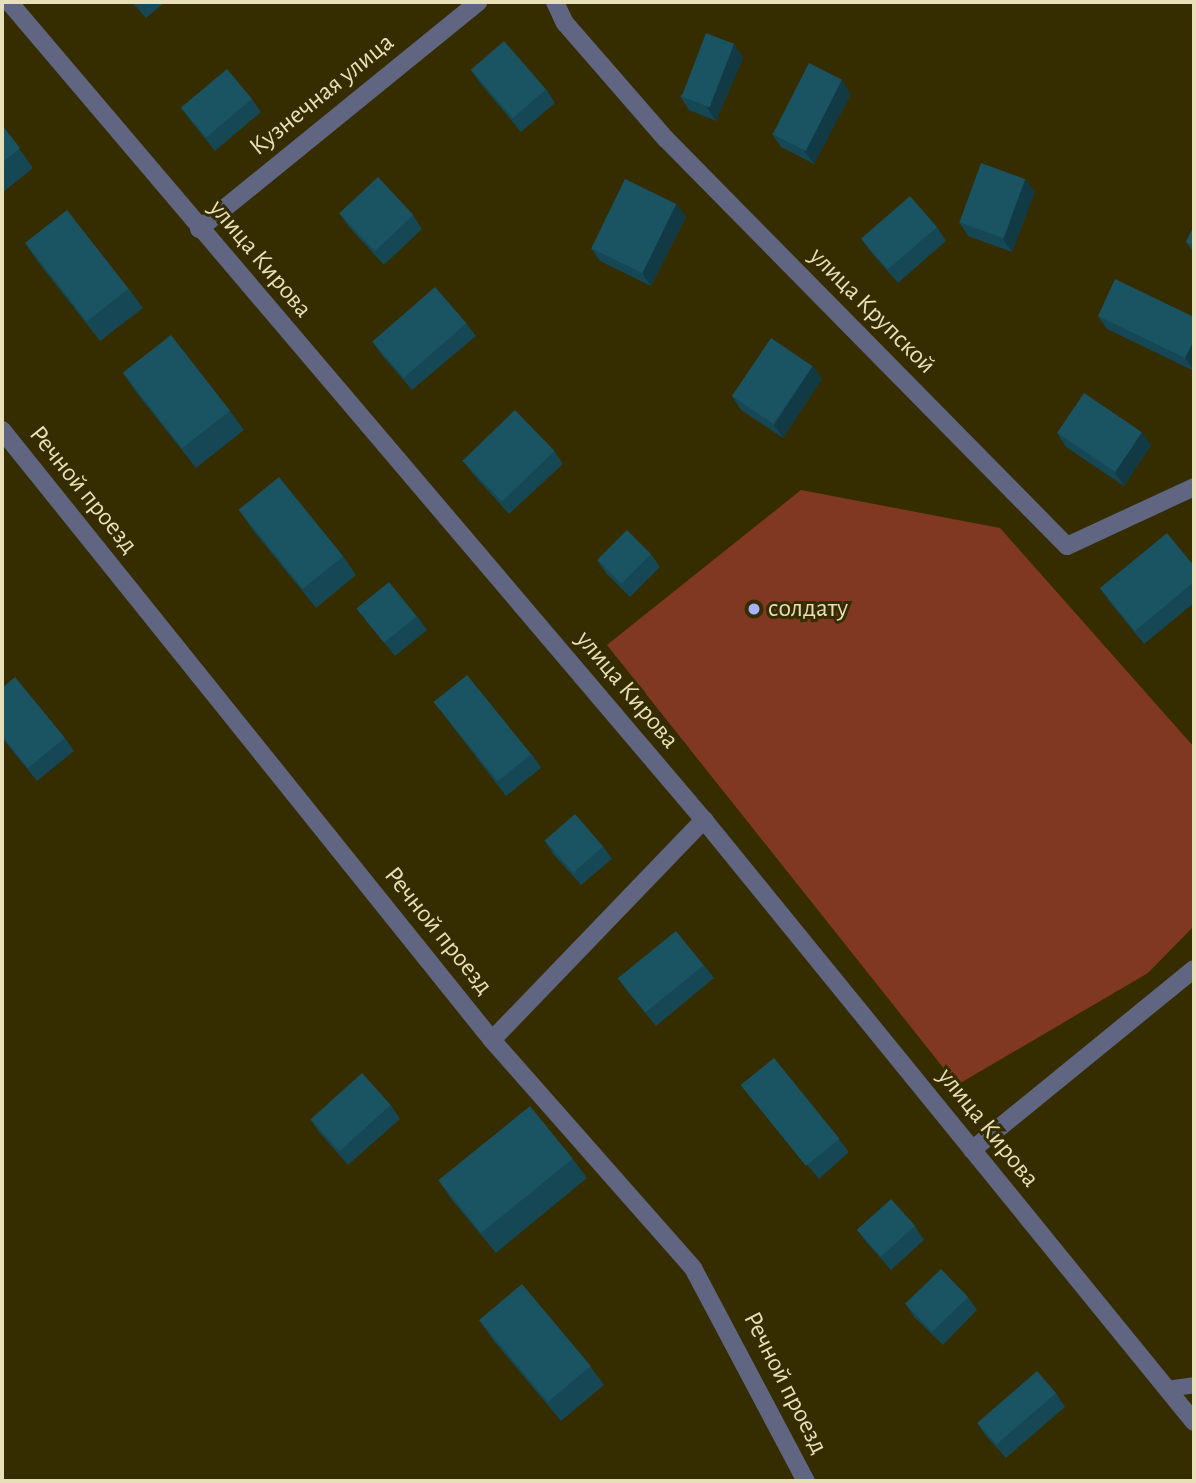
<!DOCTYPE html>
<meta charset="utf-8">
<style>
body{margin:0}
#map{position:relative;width:1196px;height:1483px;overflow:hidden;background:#352c00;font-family:"Alegreya Sans",sans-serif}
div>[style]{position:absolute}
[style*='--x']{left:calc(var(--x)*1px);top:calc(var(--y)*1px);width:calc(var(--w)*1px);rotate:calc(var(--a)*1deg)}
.green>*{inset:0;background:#803822}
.service>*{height:16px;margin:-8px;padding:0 8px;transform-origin:8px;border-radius:8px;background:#606582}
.minor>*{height:18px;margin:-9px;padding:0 9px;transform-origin:9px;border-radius:9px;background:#606582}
.tertiary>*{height:18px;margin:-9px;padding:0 9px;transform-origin:9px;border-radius:9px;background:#606582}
.wall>*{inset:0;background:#164754}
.shaded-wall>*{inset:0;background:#123a45}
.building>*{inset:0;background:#1a5362;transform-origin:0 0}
.dots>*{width:19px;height:19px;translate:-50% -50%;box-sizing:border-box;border:4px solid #352c00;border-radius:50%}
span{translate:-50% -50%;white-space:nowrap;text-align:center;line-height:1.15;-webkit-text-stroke:6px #352c00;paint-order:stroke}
.street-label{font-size:26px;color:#e6dfb8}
.poi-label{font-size:26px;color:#e6dfb8}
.left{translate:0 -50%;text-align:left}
.frame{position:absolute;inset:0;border:4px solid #e6dfb8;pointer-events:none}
</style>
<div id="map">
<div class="green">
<i style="clip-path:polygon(801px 490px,1000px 528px,1194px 747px,1194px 926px,1148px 973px,957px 1085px,607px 645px)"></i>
</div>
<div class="service">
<i style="--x:1167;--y:1389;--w:27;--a:-8"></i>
</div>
<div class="minor">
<i style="--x:555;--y:2;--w:23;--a:65"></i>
<i style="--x:565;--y:23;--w:154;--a:49"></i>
<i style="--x:666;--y:139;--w:571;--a:45.43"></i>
<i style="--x:1067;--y:546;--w:140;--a:-24.9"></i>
<i style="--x:199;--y:229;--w:360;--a:-39.1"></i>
<i style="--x:2;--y:430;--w:782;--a:51.23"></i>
<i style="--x:492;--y:1040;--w:304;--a:48.6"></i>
<i style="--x:693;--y:1268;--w:241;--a:62.1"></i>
<i style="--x:492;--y:1040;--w:306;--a:-46.1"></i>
<i style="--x:972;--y:1150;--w:286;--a:-39.2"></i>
</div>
<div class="tertiary">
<i style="--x:9;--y:2;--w:1073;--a:49.65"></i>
<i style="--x:704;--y:820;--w:776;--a:50.86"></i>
</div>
<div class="wall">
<i style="clip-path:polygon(132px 2px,165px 2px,146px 18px)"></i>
<i style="clip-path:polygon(734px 44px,743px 58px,716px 121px,689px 110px,680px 96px)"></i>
<i style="clip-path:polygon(471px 70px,546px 89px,555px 103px,521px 132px,480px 83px)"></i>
<i style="clip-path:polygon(851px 94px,814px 164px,781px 147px,772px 134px)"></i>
<i style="clip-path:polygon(252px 99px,261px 112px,215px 151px,191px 121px,181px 108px)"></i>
<i style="clip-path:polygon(2px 125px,33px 168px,2px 193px)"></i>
<i style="clip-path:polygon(1025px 179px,1035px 192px,1012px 252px,968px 236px,959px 222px)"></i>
<i style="clip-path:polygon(676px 204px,686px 217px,651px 286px,600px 261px,591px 248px)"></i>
<i style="clip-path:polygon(339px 213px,413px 215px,422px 229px,384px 265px,349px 227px)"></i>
<i style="clip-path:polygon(1194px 226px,1194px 253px,1186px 242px)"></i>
<i style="clip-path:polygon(937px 227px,946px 241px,898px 283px,870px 251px,861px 238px)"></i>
<i style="clip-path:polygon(25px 243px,129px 289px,143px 308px,100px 341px,38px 262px)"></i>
<i style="clip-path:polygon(1098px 316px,1194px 317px,1194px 371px,1107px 329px)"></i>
<i style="clip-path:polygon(466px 323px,476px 336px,412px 390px,381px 354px,372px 341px)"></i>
<i style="clip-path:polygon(813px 366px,822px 379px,783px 438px,741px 410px,732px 396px)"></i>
<i style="clip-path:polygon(123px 373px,230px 411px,244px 430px,196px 468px,136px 392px)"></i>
<i style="clip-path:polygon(1057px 433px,1151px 445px,1124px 486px,1066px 447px)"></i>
<i style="clip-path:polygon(554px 451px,563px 464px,509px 514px,472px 473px,462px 460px)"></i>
<i style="clip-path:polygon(239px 510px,343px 556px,356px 575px,316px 608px,252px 529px)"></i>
<i style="clip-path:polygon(651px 554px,660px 567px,630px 597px,606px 573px,597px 560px)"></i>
<i style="clip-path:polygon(1194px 566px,1194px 603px,1144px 644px,1109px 601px,1100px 588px)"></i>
<i style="clip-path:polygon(357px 609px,417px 616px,427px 630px,395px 656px)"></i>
<i style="clip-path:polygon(2px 688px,65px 738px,74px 751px,37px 781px,2px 738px)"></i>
<i style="clip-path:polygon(433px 701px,532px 754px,541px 768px,506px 796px)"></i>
<i style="clip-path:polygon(544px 840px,603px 846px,612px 859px,581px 885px,553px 854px)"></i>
<i style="clip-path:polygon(704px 965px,714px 978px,656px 1026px,628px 992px,619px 979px)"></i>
<i style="clip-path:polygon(742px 1086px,839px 1139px,849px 1152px,819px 1179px,752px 1099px)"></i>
<i style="clip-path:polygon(391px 1105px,400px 1119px,348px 1165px,319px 1132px,310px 1119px)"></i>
<i style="clip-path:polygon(573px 1159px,587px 1178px,496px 1253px,452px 1200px,439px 1181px)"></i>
<i style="clip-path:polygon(915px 1226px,924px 1240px,891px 1270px,867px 1243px,857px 1230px)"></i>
<i style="clip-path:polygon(968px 1297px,977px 1310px,943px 1345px,914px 1317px,905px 1303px)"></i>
<i style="clip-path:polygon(479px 1320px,590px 1366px,604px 1385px,561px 1421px,493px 1340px)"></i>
<i style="clip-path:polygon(1056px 1393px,1065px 1407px,1006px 1458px,986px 1436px,977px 1423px)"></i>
</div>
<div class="shaded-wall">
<i style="clip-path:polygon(734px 44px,743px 58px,716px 121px,707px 108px)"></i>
<i style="clip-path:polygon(842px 80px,851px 94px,814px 164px,804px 151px)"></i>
<i style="clip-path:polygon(1025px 179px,1035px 192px,1012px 252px,1003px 239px)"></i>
<i style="clip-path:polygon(676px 204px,686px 217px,651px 286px,642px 273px)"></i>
<i style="clip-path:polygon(1194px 340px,1194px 371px,1185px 358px)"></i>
<i style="clip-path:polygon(813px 366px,822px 379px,783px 438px,774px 425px)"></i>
<i style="clip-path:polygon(1142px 432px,1151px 445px,1124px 486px,1115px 472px)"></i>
</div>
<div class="building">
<i style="left:706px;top:33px;width:30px;height:68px;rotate:21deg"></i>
<i style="left:504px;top:41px;width:64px;height:44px;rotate:49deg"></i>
<i style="left:809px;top:63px;width:37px;height:80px;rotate:27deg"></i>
<i style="left:227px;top:69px;width:39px;height:60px;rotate:50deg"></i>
<i style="clip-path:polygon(2px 125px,20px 148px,2px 163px)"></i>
<i style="left:981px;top:163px;width:47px;height:63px;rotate:20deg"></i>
<i style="left:378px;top:177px;width:52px;height:53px;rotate:47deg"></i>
<i style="left:625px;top:179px;width:57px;height:77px;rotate:26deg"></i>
<i style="left:910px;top:196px;width:41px;height:65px;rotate:49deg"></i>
<i style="left:67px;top:210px;width:100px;height:53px;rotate:52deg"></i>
<i style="clip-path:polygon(1194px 226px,1194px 246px,1186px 242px)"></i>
<i style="clip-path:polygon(1115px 279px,1194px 317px,1194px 340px,1185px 358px,1098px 316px)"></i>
<i style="left:435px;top:287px;width:48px;height:83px;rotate:49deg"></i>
<i style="left:171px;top:335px;width:96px;height:61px;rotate:52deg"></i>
<i style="left:771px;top:338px;width:50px;height:70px;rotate:34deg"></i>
<i style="left:1084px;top:393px;width:70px;height:48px;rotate:34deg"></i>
<i style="left:515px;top:410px;width:57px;height:73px;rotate:46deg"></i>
<i style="left:279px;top:477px;width:102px;height:52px;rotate:51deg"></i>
<i style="left:627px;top:530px;width:34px;height:42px;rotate:45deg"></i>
<i style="clip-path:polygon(1167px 533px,1194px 566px,1194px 582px,1135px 631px,1100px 588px)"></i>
<i style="left:389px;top:582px;width:44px;height:42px;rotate:51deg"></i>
<i style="left:467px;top:675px;width:102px;height:43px;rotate:51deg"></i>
<i style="clip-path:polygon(15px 677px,65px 738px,28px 768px,2px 736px,2px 688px)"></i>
<i style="left:575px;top:814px;width:43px;height:40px;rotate:49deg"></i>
<i style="left:676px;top:931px;width:44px;height:75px;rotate:51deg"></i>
<i style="left:774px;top:1058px;width:104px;height:43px;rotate:51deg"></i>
<i style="left:362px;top:1073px;width:43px;height:69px;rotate:48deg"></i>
<i style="left:530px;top:1106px;width:68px;height:118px;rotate:51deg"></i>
<i style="left:891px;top:1199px;width:36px;height:46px;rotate:48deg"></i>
<i style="left:941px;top:1269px;width:39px;height:50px;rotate:46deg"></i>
<i style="left:522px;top:1284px;width:107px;height:56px;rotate:50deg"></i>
<i style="left:1037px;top:1371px;width:29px;height:79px;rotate:49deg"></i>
</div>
<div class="dots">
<i style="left:754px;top:609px;background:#a7b1fc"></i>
</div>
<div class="street-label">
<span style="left:322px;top:95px;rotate:-39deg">Кузнечная улица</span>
<span style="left:260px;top:259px;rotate:50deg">улица Кирова</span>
<span style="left:872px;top:311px;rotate:45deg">улица Крупской</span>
<span style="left:83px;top:490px;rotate:51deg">Речной проезд</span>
<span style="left:627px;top:690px;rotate:50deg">улица Кирова</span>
<span style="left:438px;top:931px;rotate:51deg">Речной проезд</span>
<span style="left:988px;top:1128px;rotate:51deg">улица Кирова</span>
<span style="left:785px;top:1383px;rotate:63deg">Речной проезд</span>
</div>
<div class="poi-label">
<span class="left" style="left:768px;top:609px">солдату</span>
</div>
<div class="frame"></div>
</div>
